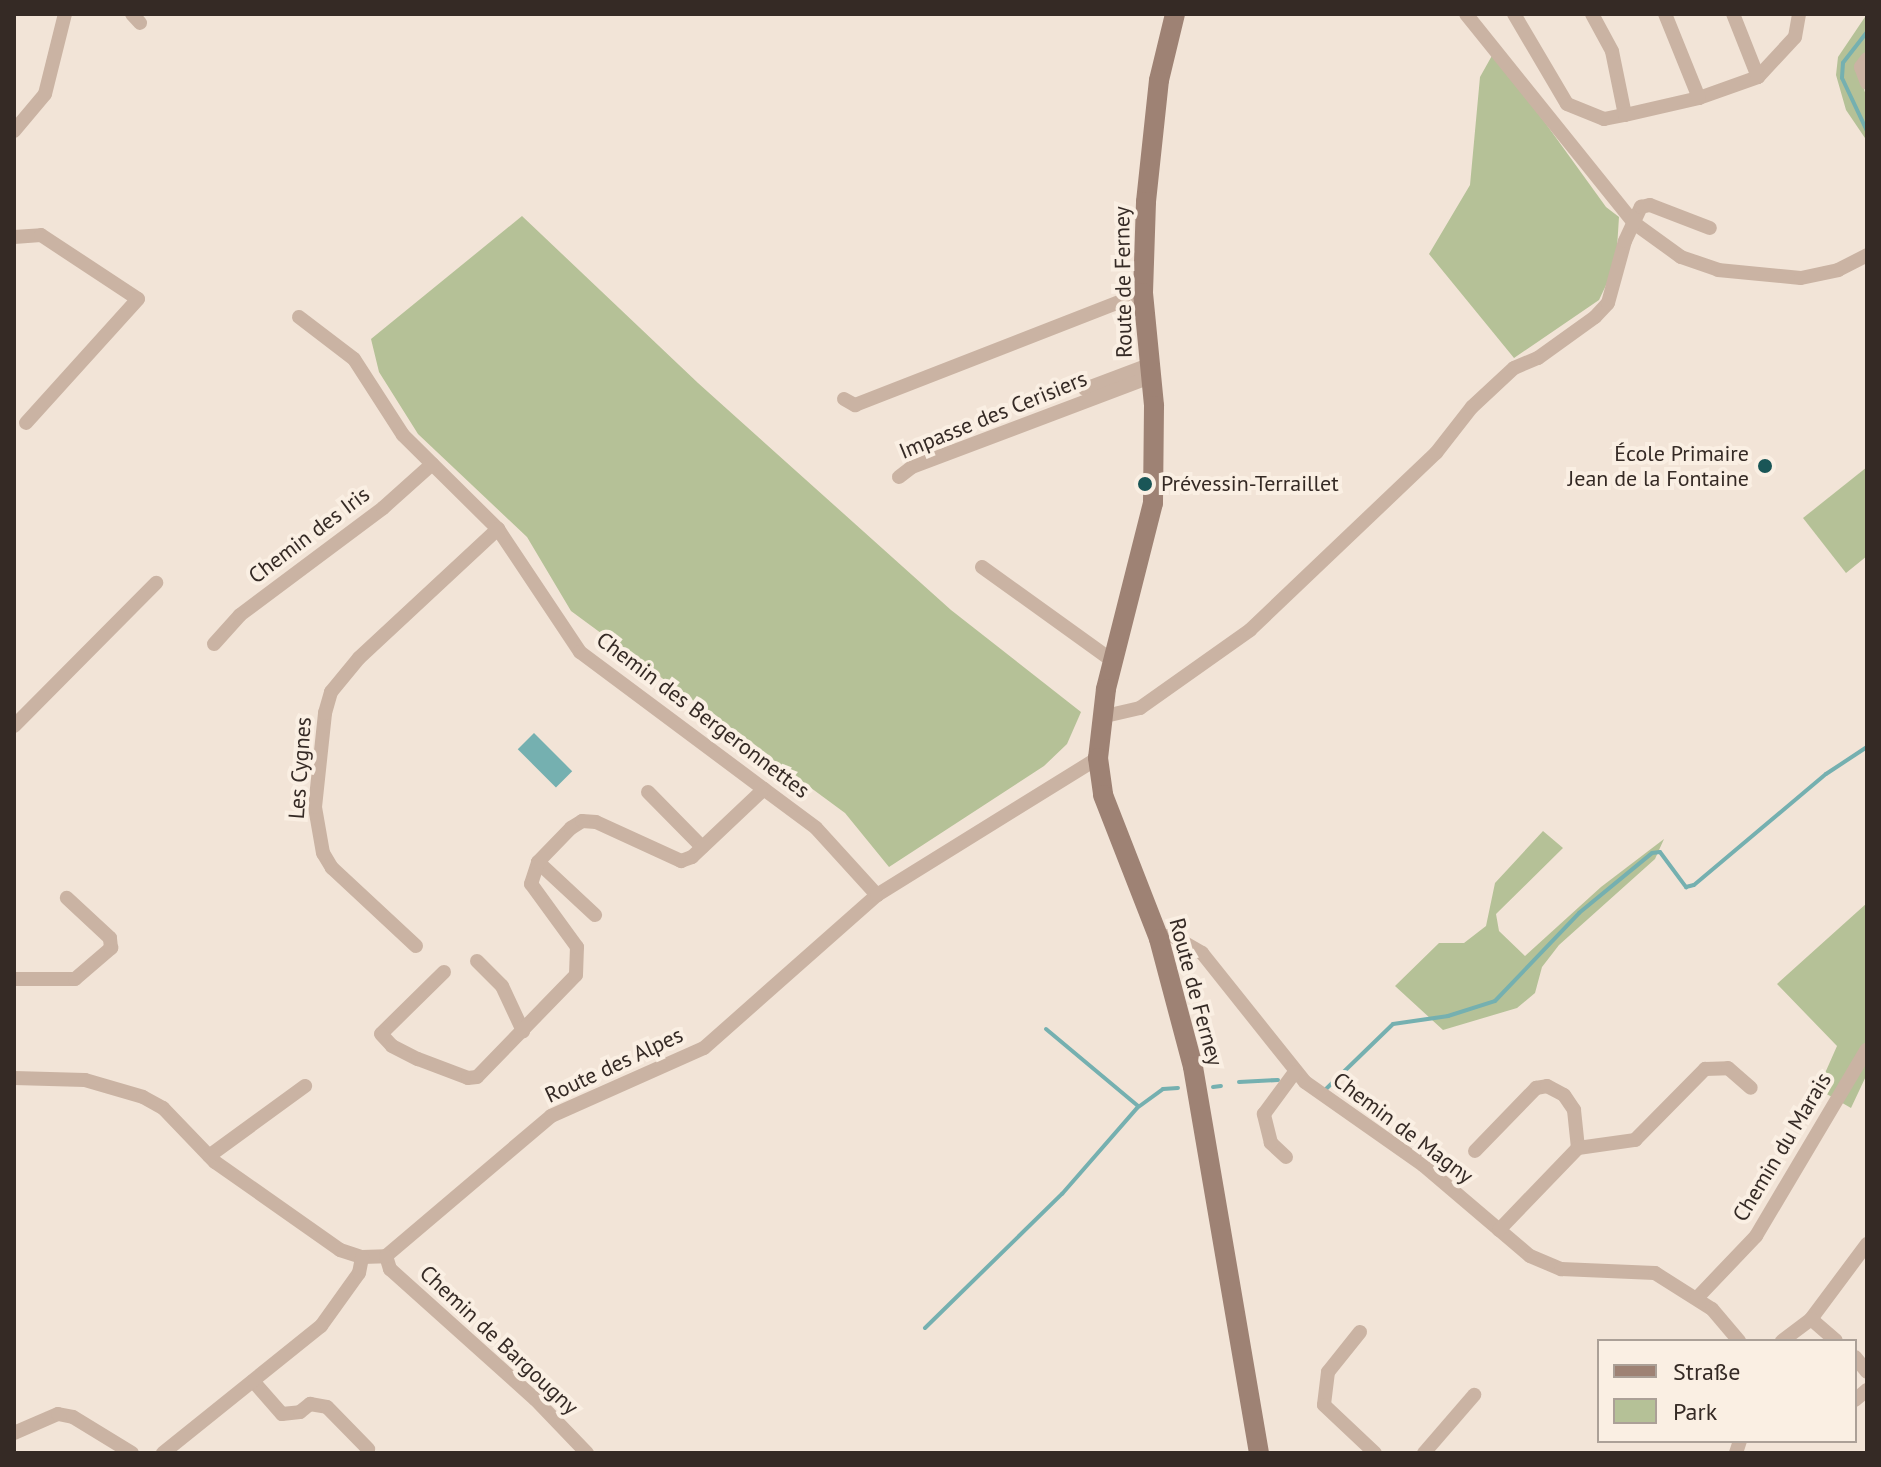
<!DOCTYPE html>
<meta charset="utf-8">
<style>
body{margin:0}
#map{position:relative;width:1881px;height:1467px;overflow:hidden;background:#f2e4d7;font-family:"PT Sans",sans-serif}
div>[style]{position:absolute}
[style*='--x']{left:calc(var(--x)*1px);top:calc(var(--y)*1px);width:calc(var(--w)*1px);rotate:calc(var(--a)*1deg)}
.green>*{inset:0;background:#b5c197}
.water>*{inset:0;background:#75b0b0;transform-origin:0 0}
.stream>*{height:4px;margin:-2px;padding:0 2px;transform-origin:2px;border-radius:2px;background:#75b0b0}
.minor>*{height:14px;margin:-7px;padding:0 7px;transform-origin:7px;border-radius:7px;background:#cab3a3}
.secondary>*{height:20px;margin:-10px;padding:0 10px;transform-origin:10px;border-radius:10px;background:#9e8274}
.dots>*{width:22px;height:22px;translate:-50% -50%;box-sizing:border-box;border:4px solid #faefe3;border-radius:50%}
span{translate:-50% -50%;white-space:nowrap;text-align:center;line-height:1.15;-webkit-text-stroke:8px #faefe3;paint-order:stroke}
.street-label{font-size:22px;color:#352a25}
.poi-label{font-size:22px;color:#352a25}
.right{translate:-100% -50%;text-align:right}
.left{translate:0 -50%;text-align:left}
.frame{position:absolute;inset:0;border:16px solid #352a25;pointer-events:none}
.legend{position:absolute;left:1597px;top:1339px;width:260px;height:104px;box-sizing:border-box;background:#faefe3;border:2px solid #aba097;margin:0;padding:10px 14px;list-style:none;font-size:24px;color:#352a25}
.legend li{display:flex;align-items:center;gap:16px;height:40px}
.legend b{width:40px;border:2px solid #aba097}
</style>
<div id="map">
<div class="green">
<i style="clip-path:polygon(1867px 14px,1867px 51px,1857px 66px,1867px 99px,1867px 141px,1846px 110px,1836px 75px,1838px 57px)"></i>
<i style="clip-path:polygon(1494px 52px,1606px 207px,1619px 217px,1616px 264px,1599px 300px,1514px 358px,1429px 254px,1470px 185px,1480px 77px)"></i>
<i style="clip-path:polygon(522px 216px,698px 383px,951px 610px,1081px 712px,1067px 744px,1044px 766px,889px 867px,845px 813px,571px 611px,527px 537px,418px 434px,379px 372px,371px 339px)"></i>
<i style="clip-path:polygon(1867px 467px,1867px 556px,1846px 573px,1803px 518px)"></i>
<i style="clip-path:polygon(1543px 831px,1563px 848px,1496px 914px,1499px 931px,1525px 956px,1601px 887px,1664px 839px,1655px 859px,1559px 945px,1542px 967px,1535px 993px,1517px 1008px,1443px 1030px,1395px 986px,1439px 943px,1464px 943px,1486px 926px,1495px 883px)"></i>
<i style="clip-path:polygon(1867px 903px,1867px 1074px,1851px 1108px,1818px 1089px,1837px 1046px,1777px 984px)"></i>
</div>
<div class="water">
<i style="left:534px;top:733px;width:54px;height:23px;rotate:45deg"></i>
</div>
<div class="stream">
<i style="--x:1867;--y:32;--w:39;--a:128"></i>
<i style="--x:1843;--y:63;--w:15;--a:94"></i>
<i style="--x:1842;--y:78;--w:59;--a:64.7"></i>
<i style="--x:1046;--y:1029;--w:120;--a:39.9"></i>
<i style="--x:1239;--y:1082;--w:39;--a:-3"></i>
<i style="--x:1213;--y:1087;--w:8;--a:-7"></i>
<i style="--x:1326;--y:1089;--w:93;--a:-44.1"></i>
<i style="--x:1393;--y:1024;--w:56;--a:-8.3"></i>
<i style="--x:1448;--y:1016;--w:49;--a:-17.7"></i>
<i style="--x:1495;--y:1001;--w:122;--a:-46.3"></i>
<i style="--x:1579;--y:913;--w:94;--a:-39.4"></i>
<i style="--x:1652;--y:853;--w:8;--a:-7"></i>
<i style="--x:1660;--y:852;--w:44;--a:53.4"></i>
<i style="--x:1686;--y:887;--w:8;--a:-14"></i>
<i style="--x:1694;--y:885;--w:172;--a:-40.1"></i>
<i style="--x:1826;--y:774;--w:49;--a:-33.4"></i>
<i style="--x:925;--y:1328;--w:192;--a:-44.4"></i>
<i style="--x:1062;--y:1194;--w:114;--a:-48.9"></i>
<i style="--x:1137;--y:1108;--w:32;--a:-36"></i>
<i style="--x:1163;--y:1089;--w:15;--a:-4"></i>
</div>
<div class="minor">
<i style="--x:132;--y:14;--w:12;--a:48"></i>
<i style="--x:1466;--y:14;--w:268;--a:51.2"></i>
<i style="--x:1634;--y:223;--w:58;--a:35.9"></i>
<i style="--x:1681;--y:257;--w:39;--a:19"></i>
<i style="--x:1718;--y:270;--w:83;--a:5.5"></i>
<i style="--x:1801;--y:278;--w:38;--a:-12"></i>
<i style="--x:1838;--y:270;--w:33;--a:-27"></i>
<i style="--x:1514;--y:14;--w:104;--a:59.5"></i>
<i style="--x:1567;--y:104;--w:40;--a:22"></i>
<i style="--x:1604;--y:119;--w:21;--a:-11"></i>
<i style="--x:1625;--y:115;--w:65;--a:-101.5"></i>
<i style="--x:1612;--y:51;--w:42;--a:-118.4"></i>
<i style="--x:1867;--y:59;--w:10;--a:127"></i>
<i style="--x:1861;--y:67;--w:17;--a:69"></i>
<i style="--x:1758;--y:77;--w:54;--a:-47.2"></i>
<i style="--x:1795;--y:37;--w:23;--a:-80"></i>
<i style="--x:1699;--y:98;--w:63;--a:-19.6"></i>
<i style="--x:1758;--y:77;--w:68;--a:-111.6"></i>
<i style="--x:1625;--y:115;--w:76;--a:-12.9"></i>
<i style="--x:1699;--y:98;--w:91;--a:-112"></i>
<i style="--x:14;--y:131;--w:48;--a:-50"></i>
<i style="--x:45;--y:94;--w:82;--a:-76"></i>
<i style="--x:14;--y:237;--w:27;--a:-4"></i>
<i style="--x:41;--y:235;--w:116;--a:33.4"></i>
<i style="--x:138;--y:299;--w:167;--a:132.1"></i>
<i style="--x:299;--y:317;--w:69;--a:37.4"></i>
<i style="--x:354;--y:359;--w:90;--a:57.2"></i>
<i style="--x:403;--y:435;--w:134;--a:44.7"></i>
<i style="--x:498;--y:529;--w:148;--a:56.3"></i>
<i style="--x:580;--y:652;--w:294;--a:36.7"></i>
<i style="--x:816;--y:828;--w:91;--a:47.7"></i>
<i style="--x:1085;--y:389;--w:68;--a:-20.6"></i>
<i style="--x:844;--y:399;--w:13;--a:29"></i>
<i style="--x:855;--y:405;--w:309;--a:-21.3"></i>
<i style="--x:899;--y:477;--w:16;--a:-38"></i>
<i style="--x:912;--y:467;--w:254;--a:-20.7"></i>
<i style="--x:982;--y:567;--w:161;--a:35.7"></i>
<i style="--x:214;--y:644;--w:39;--a:-48"></i>
<i style="--x:240;--y:615;--w:179;--a:-36.8"></i>
<i style="--x:383;--y:508;--w:66;--a:-41.9"></i>
<i style="--x:1101;--y:717;--w:40;--a:-13"></i>
<i style="--x:1140;--y:708;--w:135;--a:-35.3"></i>
<i style="--x:1250;--y:630;--w:257;--a:-43.6"></i>
<i style="--x:1436;--y:453;--w:58;--a:-52"></i>
<i style="--x:1472;--y:407;--w:57;--a:-42.9"></i>
<i style="--x:1514;--y:368;--w:26;--a:-23"></i>
<i style="--x:1538;--y:358;--w:70;--a:-35.7"></i>
<i style="--x:1595;--y:317;--w:19;--a:-47"></i>
<i style="--x:1608;--y:303;--w:64;--a:-74.7"></i>
<i style="--x:1625;--y:241;--w:38;--a:-65"></i>
<i style="--x:1641;--y:207;--w:9;--a:-13"></i>
<i style="--x:1650;--y:205;--w:64;--a:21"></i>
<i style="--x:14;--y:726;--w:202;--a:-45.2"></i>
<i style="--x:648;--y:792;--w:77;--a:45.5"></i>
<i style="--x:538;--y:862;--w:78;--a:42.9"></i>
<i style="--x:1159;--y:939;--w:13;--a:-18"></i>
<i style="--x:1171;--y:935;--w:36;--a:30"></i>
<i style="--x:1202;--y:953;--w:165;--a:51.4"></i>
<i style="--x:1305;--y:1082;--w:144;--a:35.1"></i>
<i style="--x:1423;--y:1165;--w:140;--a:40.4"></i>
<i style="--x:1530;--y:1256;--w:34;--a:23"></i>
<i style="--x:1561;--y:1269;--w:94;--a:2.4"></i>
<i style="--x:1655;--y:1273;--w:67;--a:32.3"></i>
<i style="--x:1712;--y:1309;--w:42;--a:49.8"></i>
<i style="--x:416;--y:946;--w:115;--a:-137.1"></i>
<i style="--x:332;--y:868;--w:17;--a:-121"></i>
<i style="--x:323;--y:853;--w:47;--a:-99.9"></i>
<i style="--x:315;--y:807;--w:95;--a:-83.9"></i>
<i style="--x:325;--y:713;--w:22;--a:-74"></i>
<i style="--x:331;--y:692;--w:44;--a:-50.5"></i>
<i style="--x:359;--y:658;--w:190;--a:-42.9"></i>
<i style="--x:477;--y:961;--w:35;--a:45"></i>
<i style="--x:502;--y:986;--w:50;--a:65"></i>
<i style="--x:444;--y:972;--w:88;--a:135.5"></i>
<i style="--x:381;--y:1034;--w:16;--a:47"></i>
<i style="--x:392;--y:1046;--w:29;--a:27"></i>
<i style="--x:418;--y:1059;--w:53;--a:20.8"></i>
<i style="--x:468;--y:1078;--w:9;--a:-6"></i>
<i style="--x:477;--y:1077;--w:142;--a:-45.9"></i>
<i style="--x:576;--y:975;--w:28;--a:-88"></i>
<i style="--x:577;--y:947;--w:78;--a:-126.1"></i>
<i style="--x:531;--y:884;--w:23;--a:-72"></i>
<i style="--x:538;--y:862;--w:47;--a:-45.9"></i>
<i style="--x:571;--y:828;--w:13;--a:-32"></i>
<i style="--x:582;--y:821;--w:14;--a:4"></i>
<i style="--x:596;--y:822;--w:94;--a:24.6"></i>
<i style="--x:681;--y:861;--w:12;--a:-20"></i>
<i style="--x:692;--y:857;--w:99;--a:-43.4"></i>
<i style="--x:14;--y:979;--w:61;--a:0"></i>
<i style="--x:75;--y:979;--w:48;--a:-40.7"></i>
<i style="--x:111;--y:948;--w:10;--a:-96"></i>
<i style="--x:110;--y:938;--w:59;--a:-137.1"></i>
<i style="--x:14;--y:1078;--w:71;--a:1.6"></i>
<i style="--x:85;--y:1080;--w:60;--a:16.3"></i>
<i style="--x:143;--y:1097;--w:23;--a:29"></i>
<i style="--x:163;--y:1108;--w:75;--a:46.1"></i>
<i style="--x:215;--y:1162;--w:153;--a:35.1"></i>
<i style="--x:340;--y:1250;--w:23;--a:18"></i>
<i style="--x:362;--y:1257;--w:24;--a:-2"></i>
<i style="--x:386;--y:1256;--w:216;--a:-40.3"></i>
<i style="--x:551;--y:1116;--w:167;--a:-24"></i>
<i style="--x:704;--y:1048;--w:231;--a:-41.5"></i>
<i style="--x:877;--y:895;--w:260;--a:-31.8"></i>
<i style="--x:1475;--y:1151;--w:88;--a:-45.9"></i>
<i style="--x:1536;--y:1088;--w:11;--a:-10"></i>
<i style="--x:1547;--y:1086;--w:19;--a:28"></i>
<i style="--x:1564;--y:1095;--w:18;--a:56"></i>
<i style="--x:1574;--y:1110;--w:38;--a:84"></i>
<i style="--x:209;--y:1156;--w:119;--a:-36.1"></i>
<i style="--x:1286;--y:1157;--w:21;--a:-137"></i>
<i style="--x:1271;--y:1143;--w:30;--a:-104"></i>
<i style="--x:1264;--y:1114;--w:52;--a:-53.6"></i>
<i style="--x:1499;--y:1230;--w:114;--a:-46.1"></i>
<i style="--x:1578;--y:1148;--w:58;--a:-8"></i>
<i style="--x:1635;--y:1140;--w:100;--a:-45.4"></i>
<i style="--x:1705;--y:1069;--w:23;--a:-2"></i>
<i style="--x:1728;--y:1068;--w:30;--a:41"></i>
<i style="--x:386;--y:1256;--w:14;--a:73"></i>
<i style="--x:390;--y:1269;--w:195;--a:41.9"></i>
<i style="--x:535;--y:1399;--w:75;--a:46.1"></i>
<i style="--x:1697;--y:1298;--w:86;--a:-46.4"></i>
<i style="--x:1756;--y:1236;--w:217;--a:-59.3"></i>
<i style="--x:1811;--y:1319;--w:94;--a:-53.3"></i>
<i style="--x:1360;--y:1332;--w:51;--a:128.7"></i>
<i style="--x:1328;--y:1372;--w:33;--a:97"></i>
<i style="--x:1324;--y:1405;--w:70;--a:43.3"></i>
<i style="--x:1782;--y:1341;--w:36;--a:-37"></i>
<i style="--x:1811;--y:1319;--w:33;--a:41"></i>
<i style="--x:1855;--y:1357;--w:19;--a:51"></i>
<i style="--x:253;--y:1381;--w:44;--a:48.7"></i>
<i style="--x:282;--y:1414;--w:18;--a:-6"></i>
<i style="--x:300;--y:1412;--w:13;--a:-39"></i>
<i style="--x:310;--y:1404;--w:17;--a:10"></i>
<i style="--x:327;--y:1407;--w:59;--a:45.7"></i>
<i style="--x:1855;--y:1400;--w:16;--a:-40"></i>
<i style="--x:14;--y:1433;--w:48;--a:-23.4"></i>
<i style="--x:58;--y:1414;--w:15;--a:11"></i>
<i style="--x:73;--y:1417;--w:69;--a:31.4"></i>
<i style="--x:163;--y:1453;--w:203;--a:-38.8"></i>
<i style="--x:321;--y:1326;--w:65;--a:-54.4"></i>
<i style="--x:359;--y:1273;--w:16;--a:-79"></i>
<i style="--x:1424;--y:1453;--w:77;--a:-49.2"></i>
<i style="--x:1736;--y:1453;--w:13;--a:-72"></i>
</div>
<div class="secondary">
<i style="--x:1175;--y:14;--w:68;--a:103.6"></i>
<i style="--x:1159;--y:80;--w:123;--a:96.1"></i>
<i style="--x:1146;--y:202;--w:91;--a:91.9"></i>
<i style="--x:1143;--y:293;--w:114;--a:84.4"></i>
<i style="--x:1154;--y:406;--w:97;--a:90.6"></i>
<i style="--x:1153;--y:503;--w:192;--a:104.2"></i>
<i style="--x:1106;--y:689;--w:69;--a:96.6"></i>
<i style="--x:1098;--y:758;--w:37;--a:82"></i>
<i style="--x:1103;--y:795;--w:155;--a:68.7"></i>
<i style="--x:1159;--y:939;--w:132;--a:75.1"></i>
<i style="--x:1193;--y:1067;--w:392;--a:80.3"></i>
</div>
<div class="dots">
<i style="left:1765px;top:466px;background:#1a5657"></i>
<i style="left:1145px;top:484px;background:#1a5657"></i>
</div>
<div class="street-label">
<span style="left:1123px;top:282px;rotate:-91deg">Route de Ferney</span>
<span style="left:993px;top:415px;rotate:-22deg">Impasse des Cerisiers</span>
<span style="left:309px;top:535px;rotate:-37deg">Chemin des Iris</span>
<span style="left:703px;top:715px;rotate:37deg">Chemin des Bergeronnettes</span>
<span style="left:300px;top:768px;rotate:-86deg">Les Cygnes</span>
<span style="left:1196px;top:992px;rotate:75deg">Route de Ferney</span>
<span style="left:614px;top:1065px;rotate:-25deg">Route des Alpes</span>
<span style="left:1403px;top:1128px;rotate:37deg">Chemin de Magny</span>
<span style="left:1782px;top:1147px;rotate:-59deg">Chemin du Marais</span>
<span style="left:499px;top:1340px;rotate:43deg">Chemin de Bargougny</span>
</div>
<div class="poi-label">
<span class="right" style="left:1749px;top:466px">École Primaire<br>Jean de la Fontaine</span>
<span class="left" style="left:1161px;top:484px">Prévessin-Terraillet</span>
</div>
<div class="frame"></div>
<ul class="legend">
<li><b style="height:10px;background:#9e8274"></b>Straße</li>
<li><b style="height:22px;background:#b5c197"></b>Park</li>
</ul>
</div>
